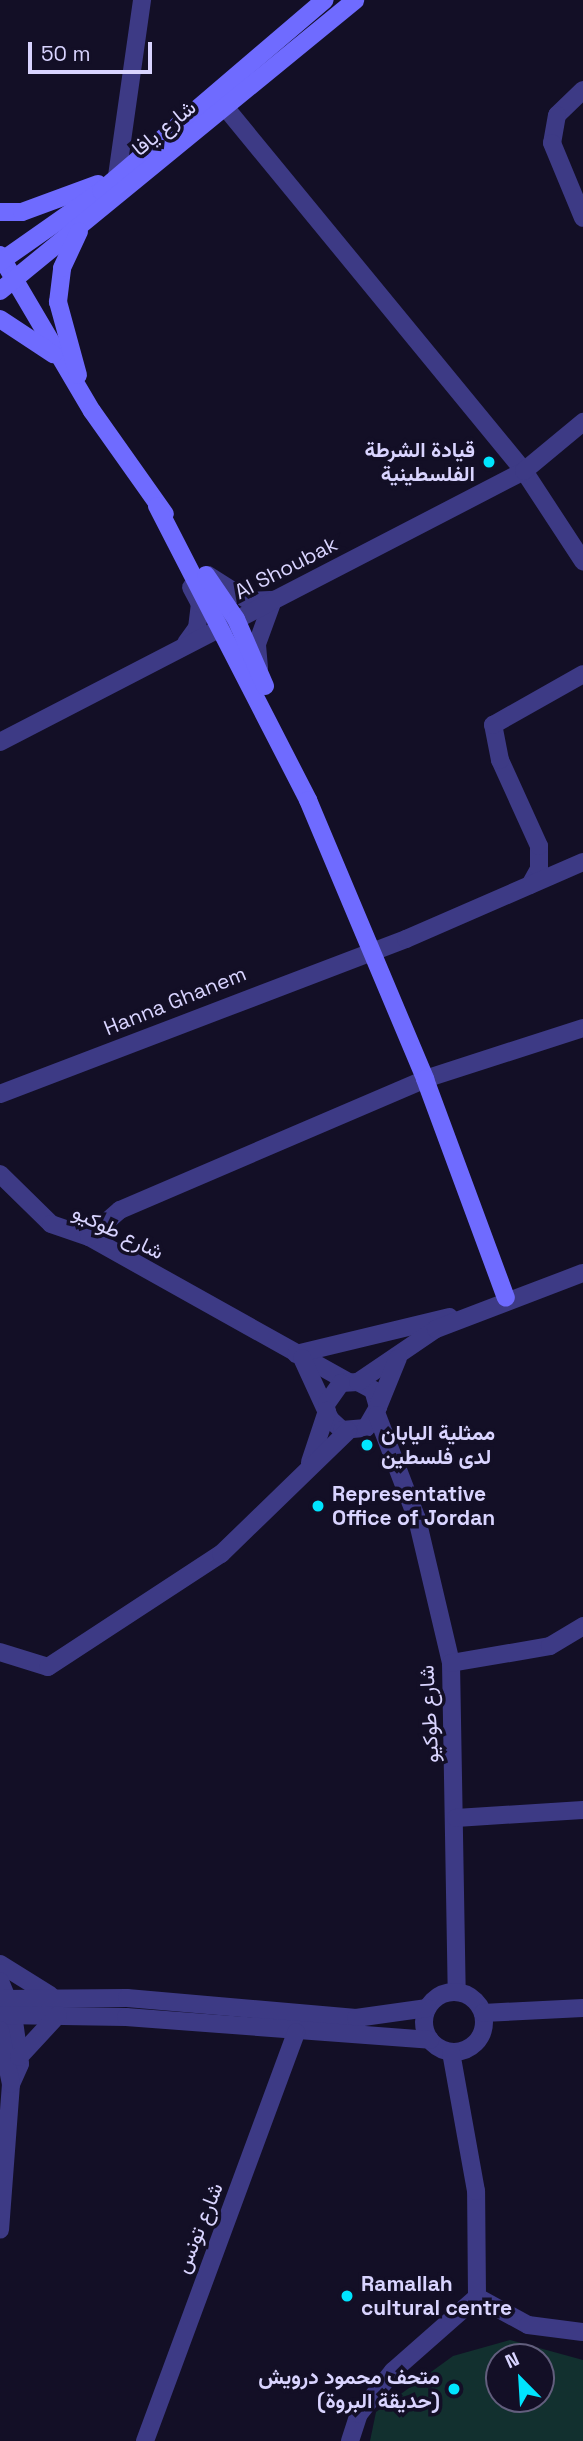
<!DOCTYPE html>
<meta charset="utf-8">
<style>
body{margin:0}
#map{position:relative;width:583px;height:2441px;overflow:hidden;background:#130f26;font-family:"Space Grotesk",Vazirmatn,sans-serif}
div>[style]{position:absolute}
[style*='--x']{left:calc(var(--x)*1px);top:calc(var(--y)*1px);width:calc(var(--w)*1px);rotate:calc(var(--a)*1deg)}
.green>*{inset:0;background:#12302f}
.street>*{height:18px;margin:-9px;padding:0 9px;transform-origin:9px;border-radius:9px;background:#3d3a85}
.street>.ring{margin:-9px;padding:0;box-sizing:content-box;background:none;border:18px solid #3d3a85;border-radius:50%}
.secondary>*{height:18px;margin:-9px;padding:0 9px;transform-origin:9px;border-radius:9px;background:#6f6bff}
.dots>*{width:19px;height:19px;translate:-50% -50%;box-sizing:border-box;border:4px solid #130f26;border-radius:50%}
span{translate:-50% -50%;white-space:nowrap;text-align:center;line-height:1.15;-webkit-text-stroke:7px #130f26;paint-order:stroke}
.street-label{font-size:21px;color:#d9d4ff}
.poi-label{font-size:21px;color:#d9d4ff;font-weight:700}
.right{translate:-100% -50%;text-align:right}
.left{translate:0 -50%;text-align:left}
.north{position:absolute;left:485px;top:2343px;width:70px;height:70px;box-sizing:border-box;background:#130f26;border:2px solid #625e7d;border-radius:50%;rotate:336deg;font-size:19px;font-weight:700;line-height:28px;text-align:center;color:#d9d4ff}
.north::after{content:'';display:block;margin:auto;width:24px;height:32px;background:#00e5ff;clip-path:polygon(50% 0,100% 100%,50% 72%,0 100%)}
.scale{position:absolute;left:28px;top:42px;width:124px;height:32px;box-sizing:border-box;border:4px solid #d9d4ff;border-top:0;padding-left:9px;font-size:21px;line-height:24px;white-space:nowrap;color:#d9d4ff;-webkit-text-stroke:5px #130f26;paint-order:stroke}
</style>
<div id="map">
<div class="green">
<i style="clip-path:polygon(evenodd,510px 2340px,583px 2360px,583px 2441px,370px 2441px,376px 2412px,453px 2356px,510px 2340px,541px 2357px,541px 2399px,499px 2399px,499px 2357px,541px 2357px)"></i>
</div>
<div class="street">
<i style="--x:583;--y:90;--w:36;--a:136"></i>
<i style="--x:557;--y:115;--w:28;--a:100"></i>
<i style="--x:552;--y:143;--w:81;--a:67.5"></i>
<i style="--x:225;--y:107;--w:471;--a:50.6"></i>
<i style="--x:524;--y:471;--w:108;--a:56.8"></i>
<i style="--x:117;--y:176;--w:178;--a:-81.9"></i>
<i style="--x:208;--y:575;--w:49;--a:32.4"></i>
<i style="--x:249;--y:601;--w:21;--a:-3"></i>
<i style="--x:186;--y:643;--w:19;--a:-54"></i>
<i style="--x:197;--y:628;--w:24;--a:-83"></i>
<i style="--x:200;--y:604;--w:19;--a:-118"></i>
<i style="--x:259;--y:668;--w:24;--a:-95"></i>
<i style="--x:257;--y:644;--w:47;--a:-70"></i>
<i style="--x:0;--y:742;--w:590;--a:-27.35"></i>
<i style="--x:524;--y:471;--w:77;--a:-39.7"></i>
<i style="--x:530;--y:885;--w:18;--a:-61"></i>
<i style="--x:539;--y:869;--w:23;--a:-90"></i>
<i style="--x:539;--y:846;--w:94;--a:-114.4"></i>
<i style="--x:500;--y:760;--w:36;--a:-101"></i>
<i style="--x:493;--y:725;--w:103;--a:-29.5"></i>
<i style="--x:0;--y:1094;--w:435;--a:-20.9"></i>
<i style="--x:406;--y:939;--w:193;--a:-23.5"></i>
<i style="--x:0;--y:1174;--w:71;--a:44.4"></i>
<i style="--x:51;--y:1224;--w:40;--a:18.9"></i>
<i style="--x:89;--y:1237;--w:297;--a:29.2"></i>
<i style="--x:89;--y:1237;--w:41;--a:-41.1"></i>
<i style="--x:120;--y:1210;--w:332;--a:-23.2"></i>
<i style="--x:425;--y:1079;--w:166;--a:-17.9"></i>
<i style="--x:296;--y:1354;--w:158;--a:-13.5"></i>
<i style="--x:302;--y:1358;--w:67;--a:65.3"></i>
<i style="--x:330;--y:1419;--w:16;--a:43"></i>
<i style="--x:342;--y:1430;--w:24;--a:-5"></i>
<i style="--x:366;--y:1428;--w:24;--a:-60"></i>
<i style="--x:378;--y:1407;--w:18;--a:-106"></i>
<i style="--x:373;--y:1390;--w:17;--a:-152"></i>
<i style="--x:358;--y:1382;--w:17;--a:177"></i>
<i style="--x:341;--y:1383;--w:24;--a:125"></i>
<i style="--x:358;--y:1382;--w:94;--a:-34.2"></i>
<i style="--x:436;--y:1329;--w:157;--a:-20.9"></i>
<i style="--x:378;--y:1407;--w:53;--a:-67.8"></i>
<i style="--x:377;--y:1415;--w:111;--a:69"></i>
<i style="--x:417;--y:1519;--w:148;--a:76.7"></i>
<i style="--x:451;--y:1663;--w:329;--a:89"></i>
<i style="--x:310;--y:1462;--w:54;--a:-71.6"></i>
<i style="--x:0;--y:1652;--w:50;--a:17.4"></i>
<i style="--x:48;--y:1667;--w:207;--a:-33.2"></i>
<i style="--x:221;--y:1554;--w:177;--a:-44.1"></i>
<i style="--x:451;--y:1663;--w:100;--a:-9.7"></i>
<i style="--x:550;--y:1646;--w:39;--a:-31"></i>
<i style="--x:456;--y:1818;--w:127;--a:-3.6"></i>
<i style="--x:0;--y:1964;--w:59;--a:31.8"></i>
<i style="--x:0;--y:1981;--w:35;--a:68"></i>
<i style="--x:13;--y:2014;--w:50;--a:82"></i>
<i style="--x:20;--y:2064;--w:22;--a:114"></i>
<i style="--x:11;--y:2084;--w:146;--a:94.3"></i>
<i class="ring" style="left:424px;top:1992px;width:42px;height:42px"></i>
<i style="--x:0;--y:1999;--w:127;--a:-0.5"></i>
<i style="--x:127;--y:1998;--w:230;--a:5"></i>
<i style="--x:356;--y:2018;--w:72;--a:-8"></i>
<i style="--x:483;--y:2013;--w:100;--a:-2.9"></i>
<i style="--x:0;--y:2015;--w:126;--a:0.9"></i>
<i style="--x:126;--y:2017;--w:305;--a:4.3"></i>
<i style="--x:0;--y:2030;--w:55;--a:78.5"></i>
<i style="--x:19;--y:2057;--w:57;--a:-47.1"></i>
<i style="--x:477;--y:2297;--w:58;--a:28.8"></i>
<i style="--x:528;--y:2325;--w:55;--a:7.3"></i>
<i style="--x:145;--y:2441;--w:436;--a:-69.7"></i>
<i style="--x:350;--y:2441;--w:28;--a:-72"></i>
<i style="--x:359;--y:2414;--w:55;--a:-51.7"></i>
<i style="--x:393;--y:2371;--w:112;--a:-41.4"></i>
<i style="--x:477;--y:2297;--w:106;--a:-90.5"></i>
<i style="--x:476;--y:2191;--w:141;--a:-100.2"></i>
</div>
<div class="secondary">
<i style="--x:0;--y:212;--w:22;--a:0"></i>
<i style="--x:22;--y:212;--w:81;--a:-20.2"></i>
<i style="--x:0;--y:255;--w:181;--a:59.5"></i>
<i style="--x:92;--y:411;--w:126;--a:54.7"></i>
<i style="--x:0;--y:262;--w:123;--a:-35.1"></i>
<i style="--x:101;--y:191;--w:294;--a:-40.5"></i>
<i style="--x:0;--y:291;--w:459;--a:-39.3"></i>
<i style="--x:0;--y:319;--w:64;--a:33.4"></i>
<i style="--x:78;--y:375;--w:76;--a:-105.3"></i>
<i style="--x:58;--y:302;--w:34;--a:-83"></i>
<i style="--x:62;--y:268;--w:40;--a:-65"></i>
<i style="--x:157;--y:506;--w:331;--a:62.8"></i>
<i style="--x:308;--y:800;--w:303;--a:67.2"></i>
<i style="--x:425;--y:1079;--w:233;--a:69.7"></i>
<i style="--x:206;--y:575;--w:53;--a:55.7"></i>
<i style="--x:236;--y:619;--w:73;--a:66.6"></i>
</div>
<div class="dots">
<i style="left:489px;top:462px;background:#00e5ff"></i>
<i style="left:367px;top:1445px;background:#00e5ff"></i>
<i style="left:318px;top:1506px;background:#00e5ff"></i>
<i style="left:347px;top:2296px;background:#00e5ff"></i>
<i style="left:454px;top:2389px;background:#00e5ff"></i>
</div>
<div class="street-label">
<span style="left:164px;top:128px;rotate:-39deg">شارع يافا</span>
<span style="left:286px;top:568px;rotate:-27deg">Al Shoubak</span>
<span style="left:175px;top:1001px;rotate:-22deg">Hanna Ghanem</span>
<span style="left:118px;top:1232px;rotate:26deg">شارع طوكيو</span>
<span style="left:429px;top:1714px;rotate:-93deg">شارع طوكيو</span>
<span style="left:199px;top:2228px;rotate:-68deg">شارع تونس</span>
</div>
<div class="poi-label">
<span class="right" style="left:475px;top:462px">قيادة الشرطة<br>الفلسطينية</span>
<span class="left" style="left:381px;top:1445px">ممثلية اليابان<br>لدى فلسطين</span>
<span class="left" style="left:332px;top:1506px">Representative<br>Office of Jordan</span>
<span class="left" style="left:361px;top:2296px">Ramallah<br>cultural centre</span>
<span class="right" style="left:440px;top:2389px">متحف محمود درويش<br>(حديقة البروة)</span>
</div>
<div class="north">N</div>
<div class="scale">50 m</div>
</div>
